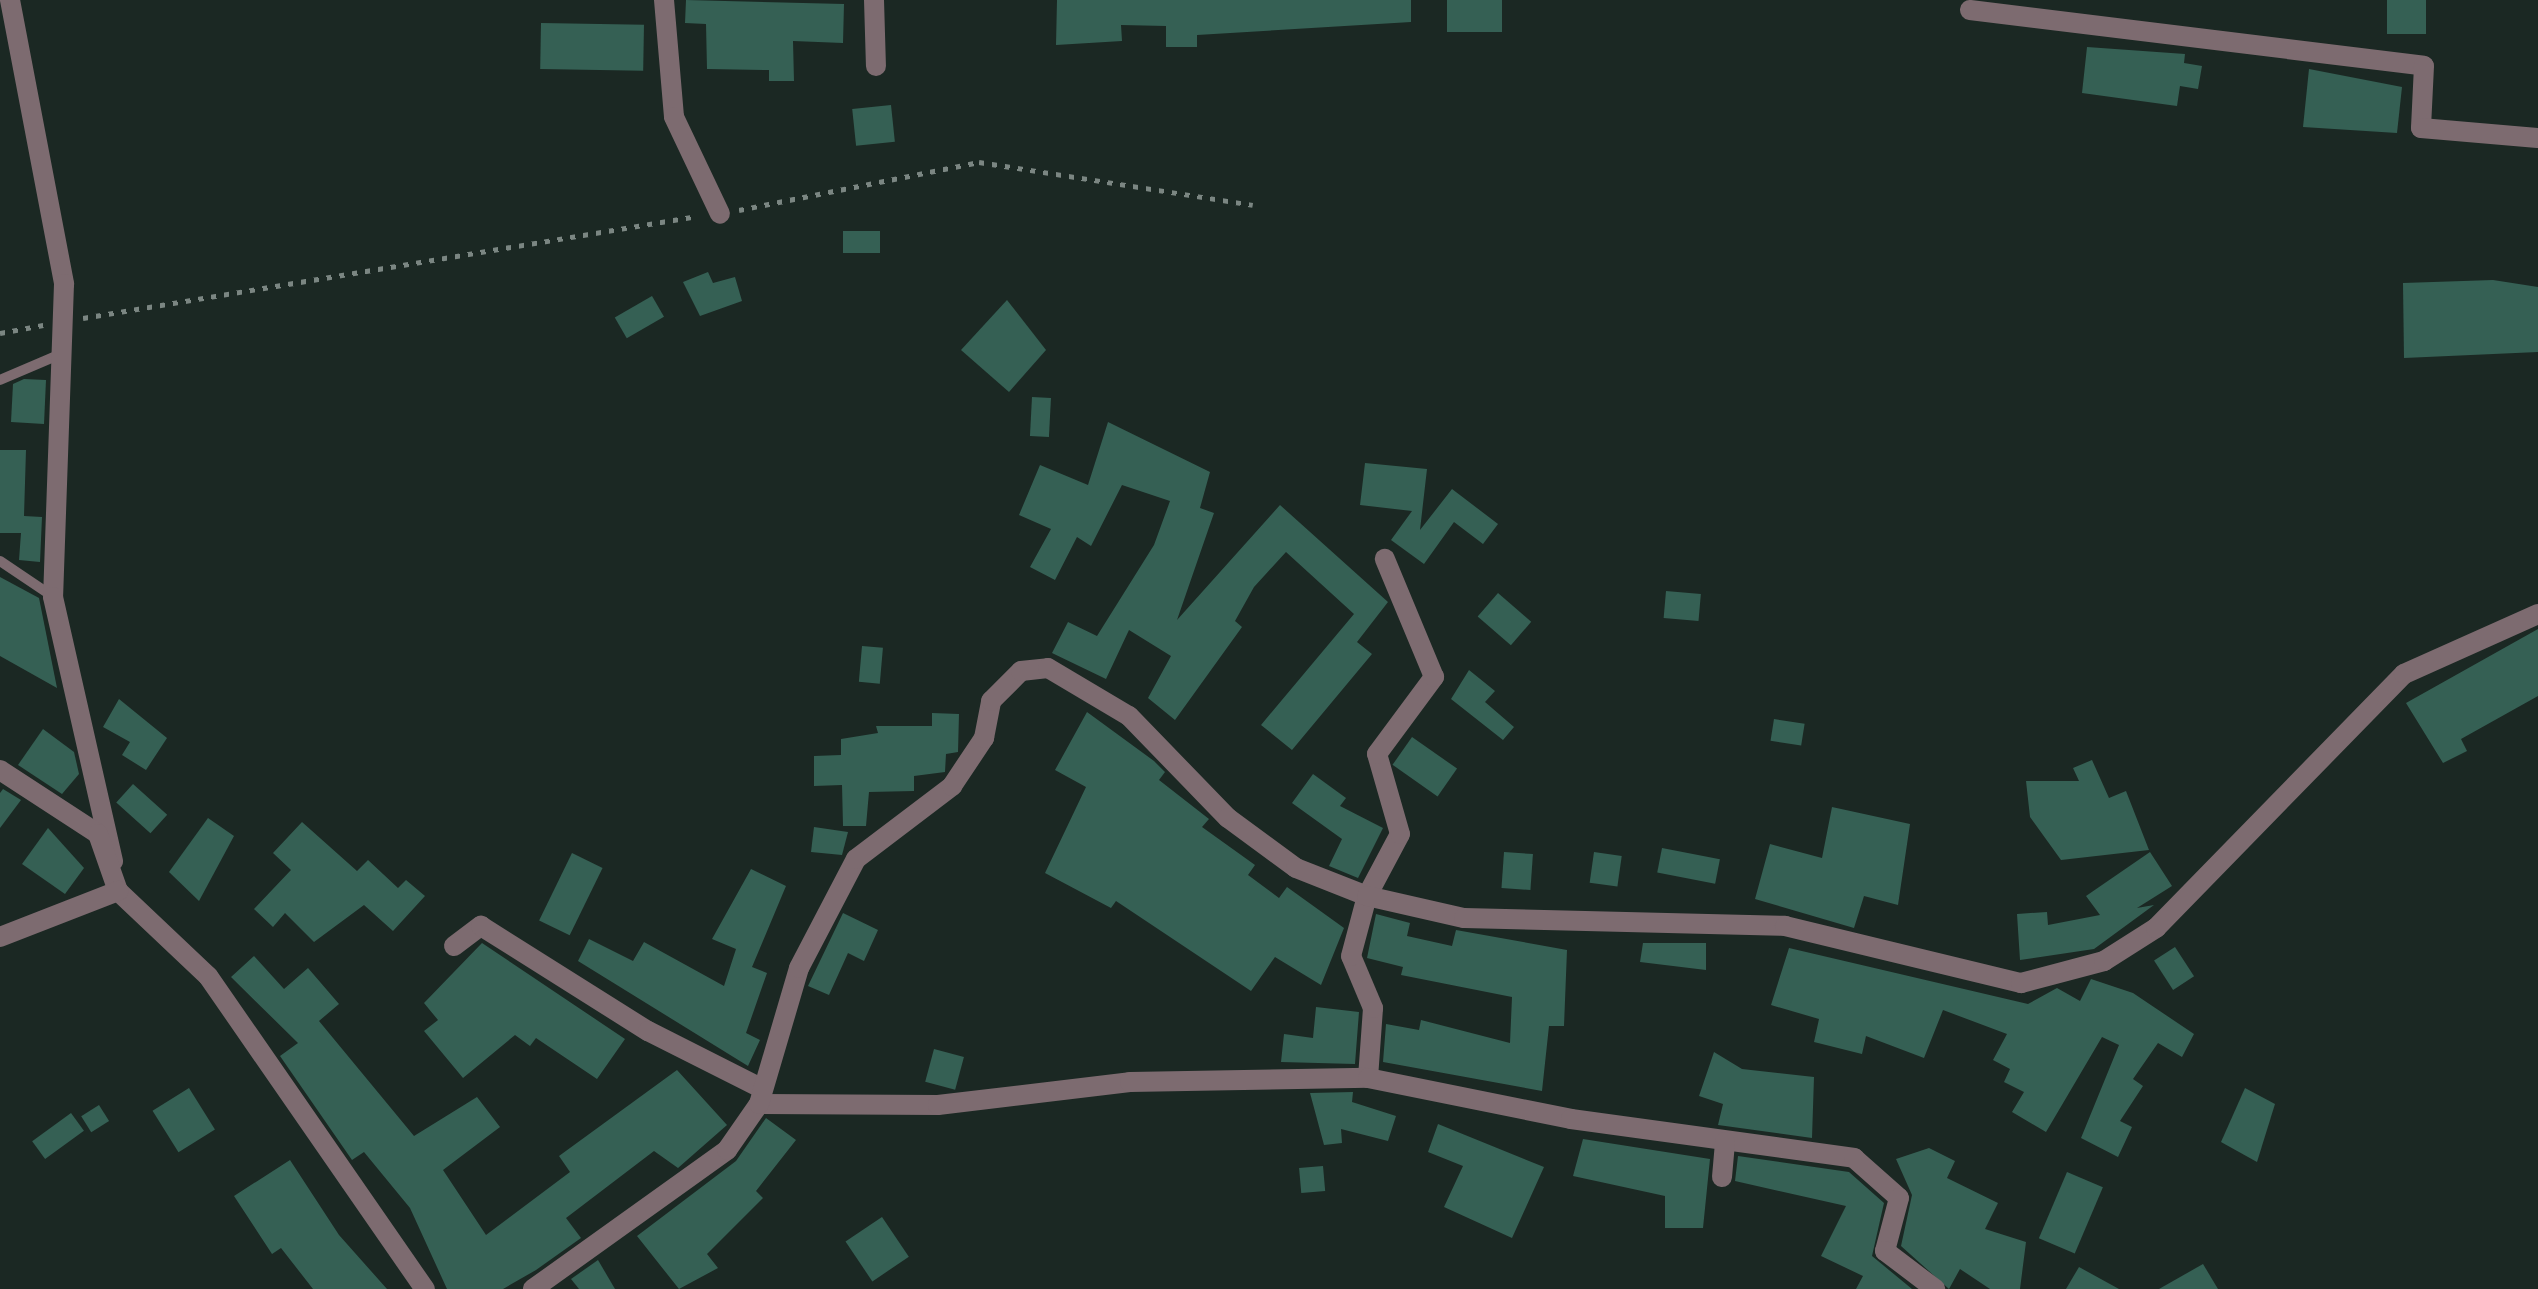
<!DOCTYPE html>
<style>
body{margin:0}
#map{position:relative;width:2538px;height:1289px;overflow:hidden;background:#1b2823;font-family:"Varela Round",sans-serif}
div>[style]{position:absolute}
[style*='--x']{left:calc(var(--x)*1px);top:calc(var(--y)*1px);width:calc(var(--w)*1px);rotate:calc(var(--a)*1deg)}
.building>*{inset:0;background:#356054;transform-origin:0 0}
.path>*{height:5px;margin-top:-2.5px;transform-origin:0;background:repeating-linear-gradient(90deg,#7b8682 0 5px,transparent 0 13px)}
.lane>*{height:10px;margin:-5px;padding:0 5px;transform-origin:5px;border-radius:5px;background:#7d6b70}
.street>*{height:20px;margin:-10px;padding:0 10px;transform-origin:10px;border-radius:10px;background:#7d6b70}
span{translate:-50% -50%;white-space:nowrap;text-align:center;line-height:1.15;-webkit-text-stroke:8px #111e1a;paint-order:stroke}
</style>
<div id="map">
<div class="building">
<i style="clip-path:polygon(686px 0,844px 4px,843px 43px,793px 41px,794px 81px,769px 81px,769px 70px,707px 69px,706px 24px,685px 23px)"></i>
<i style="clip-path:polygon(1057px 0,1411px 0,1411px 22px,1197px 35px,1197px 47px,1166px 47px,1166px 26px,1121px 25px,1122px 41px,1056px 45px)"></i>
<i style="left:1447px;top:0;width:55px;height:32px"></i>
<i style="left:2387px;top:0;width:39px;height:34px"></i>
<i style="left:541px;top:23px;width:103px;height:46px;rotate:1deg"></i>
<i style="clip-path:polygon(2087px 47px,2185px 54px,2184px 63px,2202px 66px,2198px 89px,2180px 86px,2177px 106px,2082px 93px)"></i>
<i style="clip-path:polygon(2309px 69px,2402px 87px,2397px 133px,2303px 127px)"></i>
<i style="left:891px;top:105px;width:37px;height:39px;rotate:84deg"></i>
<i style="left:843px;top:231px;width:37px;height:22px"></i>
<i style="clip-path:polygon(708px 272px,713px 283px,735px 277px,742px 301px,700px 316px,683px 282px)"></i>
<i style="clip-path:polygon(2493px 280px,2538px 287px,2538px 352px,2404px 358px,2403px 283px)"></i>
<i style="left:652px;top:296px;width:24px;height:43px;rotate:60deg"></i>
<i style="clip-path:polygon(1007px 300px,1046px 350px,1009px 392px,961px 350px)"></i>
<i style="clip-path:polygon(24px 379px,46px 380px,44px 424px,11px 422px,13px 384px)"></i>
<i style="left:1032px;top:397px;width:19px;height:39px;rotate:3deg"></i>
<i style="clip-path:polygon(1108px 422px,1210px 472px,1200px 508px,1214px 513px,1177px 620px,1280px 505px,1388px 602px,1357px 642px,1372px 654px,1292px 750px,1261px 725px,1354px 614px,1286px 552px,1254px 587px,1235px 621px,1242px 627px,1175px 720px,1148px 698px,1171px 656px,1129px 630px,1106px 679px,1052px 653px,1068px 622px,1097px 636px,1154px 545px,1170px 501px,1122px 485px,1091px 546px,1077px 537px,1055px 580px,1030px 567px,1051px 529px,1019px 515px,1040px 465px,1088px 485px)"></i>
<i style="clip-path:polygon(0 450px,26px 450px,24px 516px,42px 517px,40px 562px,19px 560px,21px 533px,0 533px)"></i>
<i style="clip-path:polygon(1365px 463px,1427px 469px,1420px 530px,1452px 489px,1498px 524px,1483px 544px,1454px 522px,1424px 564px,1391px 540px,1412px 511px,1360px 505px)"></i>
<i style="clip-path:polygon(0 577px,39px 598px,57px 688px,0 656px)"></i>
<i style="left:1666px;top:591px;width:35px;height:27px;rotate:5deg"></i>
<i style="left:1498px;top:593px;width:44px;height:31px;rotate:41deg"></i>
<i style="clip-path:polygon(2538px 629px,2538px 696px,2461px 739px,2467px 751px,2443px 763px,2406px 703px)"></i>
<i style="left:862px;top:646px;width:21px;height:36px;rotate:5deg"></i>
<i style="clip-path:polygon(1469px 670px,1495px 691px,1485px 702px,1514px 727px,1503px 740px,1451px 699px)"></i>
<i style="clip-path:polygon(119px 699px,167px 738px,146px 770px,122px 755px,130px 742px,103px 727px)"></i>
<i style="clip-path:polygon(1087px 712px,1154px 761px,1165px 772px,1159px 780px,1209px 819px,1202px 827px,1255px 865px,1248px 875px,1279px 898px,1287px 887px,1344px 928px,1321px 985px,1275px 957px,1251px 991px,1116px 901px,1111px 908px,1045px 873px,1086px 787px,1055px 770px)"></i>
<i style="clip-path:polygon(932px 713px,959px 714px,958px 752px,946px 754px,945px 772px,914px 776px,914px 791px,869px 792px,866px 826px,843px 826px,842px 785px,814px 786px,814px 756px,841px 755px,841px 739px,878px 733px,876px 726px,932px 726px)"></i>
<i style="left:1774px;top:719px;width:31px;height:22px;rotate:9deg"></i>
<i style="clip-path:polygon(43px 729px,74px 752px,79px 774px,62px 794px,18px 765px)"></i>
<i style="left:1412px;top:737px;width:55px;height:34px;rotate:35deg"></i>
<i style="clip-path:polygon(2092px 760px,2109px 798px,2126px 791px,2149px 850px,2061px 860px,2030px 817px,2026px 781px,2079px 781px,2073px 768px)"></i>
<i style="clip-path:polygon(1313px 774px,1346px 798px,1340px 806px,1383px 828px,1358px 878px,1329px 866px,1342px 839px,1292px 803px)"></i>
<i style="left:133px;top:784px;width:46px;height:25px;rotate:42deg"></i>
<i style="clip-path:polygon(3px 789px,21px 800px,0 828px,0 793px)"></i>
<i style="clip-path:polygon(1832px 807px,1910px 824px,1898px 905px,1864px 896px,1854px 928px,1755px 899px,1770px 844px,1822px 858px)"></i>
<i style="clip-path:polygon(208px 818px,234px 836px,199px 901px,169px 872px)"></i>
<i style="clip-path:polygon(302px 822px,357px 871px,368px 860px,398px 888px,406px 880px,425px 896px,393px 931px,364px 905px,314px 942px,285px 913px,273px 927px,254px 909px,291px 870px,273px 853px)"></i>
<i style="clip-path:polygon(814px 827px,848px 832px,842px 855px,811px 852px)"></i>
<i style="clip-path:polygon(48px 828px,84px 868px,65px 894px,22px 864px)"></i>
<i style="left:1662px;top:848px;width:59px;height:25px;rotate:11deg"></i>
<i style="left:1504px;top:852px;width:29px;height:36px;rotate:4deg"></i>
<i style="left:1594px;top:852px;width:28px;height:31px;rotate:8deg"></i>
<i style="clip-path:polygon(2150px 852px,2172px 886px,2137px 908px,2154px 905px,2094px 949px,2020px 960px,2017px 914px,2047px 912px,2048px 925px,2100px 915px,2086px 896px)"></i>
<i style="left:572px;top:853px;width:34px;height:75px;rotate:26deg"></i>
<i style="clip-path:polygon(751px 869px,786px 886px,752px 967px,767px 973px,746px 1033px,760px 1040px,748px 1066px,578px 961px,589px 939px,633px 961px,644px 942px,724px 986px,736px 949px,712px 939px)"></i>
<i style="clip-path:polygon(843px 913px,878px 930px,864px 961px,848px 953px,829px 995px,808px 986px)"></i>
<i style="clip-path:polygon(1376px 914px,1410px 923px,1407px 936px,1452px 946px,1456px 930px,1567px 950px,1564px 1026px,1549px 1026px,1542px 1091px,1383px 1062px,1386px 1024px,1419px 1030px,1421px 1020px,1510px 1043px,1512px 997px,1401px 975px,1403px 967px,1367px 958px)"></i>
<i style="clip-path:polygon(482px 943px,625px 1039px,597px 1079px,536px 1038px,530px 1046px,515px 1035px,463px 1078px,424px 1031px,438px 1020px,424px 1003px)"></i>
<i style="clip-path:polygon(1643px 943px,1706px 943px,1706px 970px,1640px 962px)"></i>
<i style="left:2175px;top:947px;width:35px;height:25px;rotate:57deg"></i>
<i style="clip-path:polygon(1789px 948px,2028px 1004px,2057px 988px,2080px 1001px,2091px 979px,2133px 993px,2194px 1034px,2182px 1057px,2158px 1043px,2133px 1079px,2143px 1086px,2120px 1121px,2132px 1127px,2118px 1157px,2081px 1138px,2119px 1045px,2102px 1037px,2046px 1132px,2012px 1112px,2024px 1092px,2004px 1082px,2010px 1069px,1993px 1060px,2007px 1034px,1943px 1010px,1924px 1058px,1866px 1036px,1862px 1054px,1814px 1042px,1819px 1019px,1771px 1005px)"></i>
<i style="clip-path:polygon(254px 956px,284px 989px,308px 968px,339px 1004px,319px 1021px,414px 1136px,477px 1097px,500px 1127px,443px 1170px,486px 1235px,570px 1172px,559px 1156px,677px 1070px,727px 1125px,678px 1168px,654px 1151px,566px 1218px,581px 1238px,536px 1270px,503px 1289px,447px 1289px,410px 1208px,364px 1152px,352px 1160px,280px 1056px,298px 1043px,231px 977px)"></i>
<i style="clip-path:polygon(1316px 1007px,1359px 1012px,1355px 1064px,1281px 1062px,1284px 1034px,1313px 1038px)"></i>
<i style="left:934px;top:1049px;width:31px;height:34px;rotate:15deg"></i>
<i style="clip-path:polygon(1714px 1052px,1742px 1069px,1814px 1077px,1812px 1138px,1718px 1125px,1723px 1104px,1699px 1096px)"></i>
<i style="left:189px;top:1088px;width:49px;height:43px;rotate:58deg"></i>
<i style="clip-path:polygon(2245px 1088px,2275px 1104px,2257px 1162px,2221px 1142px)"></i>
<i style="clip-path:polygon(1353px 1092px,1352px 1102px,1396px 1116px,1388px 1141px,1341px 1129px,1342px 1143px,1324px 1145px,1310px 1093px)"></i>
<i style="left:99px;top:1105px;width:19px;height:21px;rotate:58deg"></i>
<i style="left:71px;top:1113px;width:22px;height:48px;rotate:54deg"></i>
<i style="clip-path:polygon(766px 1118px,796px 1140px,756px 1191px,763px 1198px,707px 1254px,718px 1268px,679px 1289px,637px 1236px,736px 1161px)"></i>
<i style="clip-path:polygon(1438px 1124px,1544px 1167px,1512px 1238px,1444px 1207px,1463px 1166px,1428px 1152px)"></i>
<i style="clip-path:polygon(1583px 1139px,1710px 1159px,1703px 1228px,1665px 1228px,1665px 1196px,1573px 1176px)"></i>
<i style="clip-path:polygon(1929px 1148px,1955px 1161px,1947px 1178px,1998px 1203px,1985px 1229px,2026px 1242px,2020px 1289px,1990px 1289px,1960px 1269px,1949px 1289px,1901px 1246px,1912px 1195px,1896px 1159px)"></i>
<i style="clip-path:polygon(1738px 1156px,1849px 1172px,1884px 1203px,1872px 1256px,1912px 1289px,1856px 1289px,1863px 1276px,1821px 1256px,1846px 1206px,1735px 1181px)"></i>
<i style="clip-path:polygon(290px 1160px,339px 1235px,387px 1289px,313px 1289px,281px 1248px,272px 1254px,234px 1196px)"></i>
<i style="left:1323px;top:1166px;width:25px;height:24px;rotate:85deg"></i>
<i style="left:2067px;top:1172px;width:39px;height:72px;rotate:23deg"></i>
<i style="left:882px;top:1217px;width:48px;height:44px;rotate:56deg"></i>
<i style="clip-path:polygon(598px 1260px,615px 1289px,579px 1289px,571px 1279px)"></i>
<i style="clip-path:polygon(2203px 1264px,2218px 1289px,2159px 1289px)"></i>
<i style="clip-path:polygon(2079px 1267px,2119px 1289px,2066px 1289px)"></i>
</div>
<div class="path">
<i style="--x:739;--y:210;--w:245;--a:-11.3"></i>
<i style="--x:979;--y:162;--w:277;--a:8.9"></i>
<i style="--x:83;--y:318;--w:623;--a:-9.42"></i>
<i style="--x:0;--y:333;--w:44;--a:-10.5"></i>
</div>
<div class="lane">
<i style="--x:0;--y:380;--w:69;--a:-23.2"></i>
<i style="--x:0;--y:561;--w:63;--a:33.9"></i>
</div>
<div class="street">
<i style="--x:10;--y:0;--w:289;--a:79.2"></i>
<i style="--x:64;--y:284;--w:313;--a:92"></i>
<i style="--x:53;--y:597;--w:271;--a:77.2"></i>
<i style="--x:664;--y:0;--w:117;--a:85.1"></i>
<i style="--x:674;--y:117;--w:107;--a:64.6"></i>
<i style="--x:874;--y:0;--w:66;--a:88.3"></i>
<i style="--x:1970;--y:10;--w:457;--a:7"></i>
<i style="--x:2424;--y:66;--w:62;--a:92.8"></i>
<i style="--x:2421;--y:128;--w:117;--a:4.9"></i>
<i style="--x:0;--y:770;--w:117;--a:33.1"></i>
<i style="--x:98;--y:834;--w:60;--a:70.7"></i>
<i style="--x:118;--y:891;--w:124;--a:43.4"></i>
<i style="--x:208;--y:976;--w:381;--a:55.3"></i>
<i style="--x:0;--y:937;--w:127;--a:-21.3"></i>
<i style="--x:454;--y:946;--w:34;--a:-37"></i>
<i style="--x:481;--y:926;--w:197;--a:32.2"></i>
<i style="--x:648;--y:1031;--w:124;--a:26.8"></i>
<i style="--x:1368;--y:1078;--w:70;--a:-85.9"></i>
<i style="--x:1373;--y:1008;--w:56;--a:-112.9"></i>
<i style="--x:1351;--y:956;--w:62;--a:-75.1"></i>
<i style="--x:1367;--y:896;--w:70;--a:-62"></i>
<i style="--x:1400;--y:834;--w:83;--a:-106"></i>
<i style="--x:1377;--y:754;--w:96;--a:-53.5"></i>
<i style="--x:1434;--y:677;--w:128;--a:-112.6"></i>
<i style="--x:759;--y:1104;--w:179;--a:0.3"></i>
<i style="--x:938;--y:1105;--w:193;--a:-6.8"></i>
<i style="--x:1130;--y:1082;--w:238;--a:-1"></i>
<i style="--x:1368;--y:1078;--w:207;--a:11.4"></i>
<i style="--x:1571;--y:1119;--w:286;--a:7.8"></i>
<i style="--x:1854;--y:1158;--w:60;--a:41.6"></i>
<i style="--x:1899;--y:1198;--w:55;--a:104.8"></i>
<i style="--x:1885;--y:1251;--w:63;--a:37.2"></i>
<i style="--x:1722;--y:1177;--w:35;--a:-85"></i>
<i style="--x:533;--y:1289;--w:239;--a:-35.6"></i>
<i style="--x:727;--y:1150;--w:56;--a:-55.2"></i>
<i style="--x:759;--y:1104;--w:142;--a:-73.6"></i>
<i style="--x:799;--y:968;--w:123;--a:-62.4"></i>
<i style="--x:856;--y:859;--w:121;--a:-37.2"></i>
<i style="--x:952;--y:786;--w:58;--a:-56.3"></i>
<i style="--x:984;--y:738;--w:38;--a:-79"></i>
<i style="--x:991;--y:701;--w:42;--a:-45"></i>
<i style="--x:1021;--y:671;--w:27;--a:-6"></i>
<i style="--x:1048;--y:668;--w:94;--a:30.7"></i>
<i style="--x:1129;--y:716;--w:142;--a:45.9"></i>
<i style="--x:1228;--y:818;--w:84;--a:36.3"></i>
<i style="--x:1296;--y:868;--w:76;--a:21.5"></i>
<i style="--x:1367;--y:896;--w:99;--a:12.8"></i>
<i style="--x:1464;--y:918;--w:321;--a:1.4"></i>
<i style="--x:1785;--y:926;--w:243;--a:13.6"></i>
<i style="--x:2021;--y:983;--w:86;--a:-14.8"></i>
<i style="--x:2104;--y:961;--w:62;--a:-32.4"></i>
<i style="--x:2156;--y:928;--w:355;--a:-45.7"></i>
<i style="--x:2404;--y:674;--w:147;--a:-24.1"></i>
</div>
</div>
